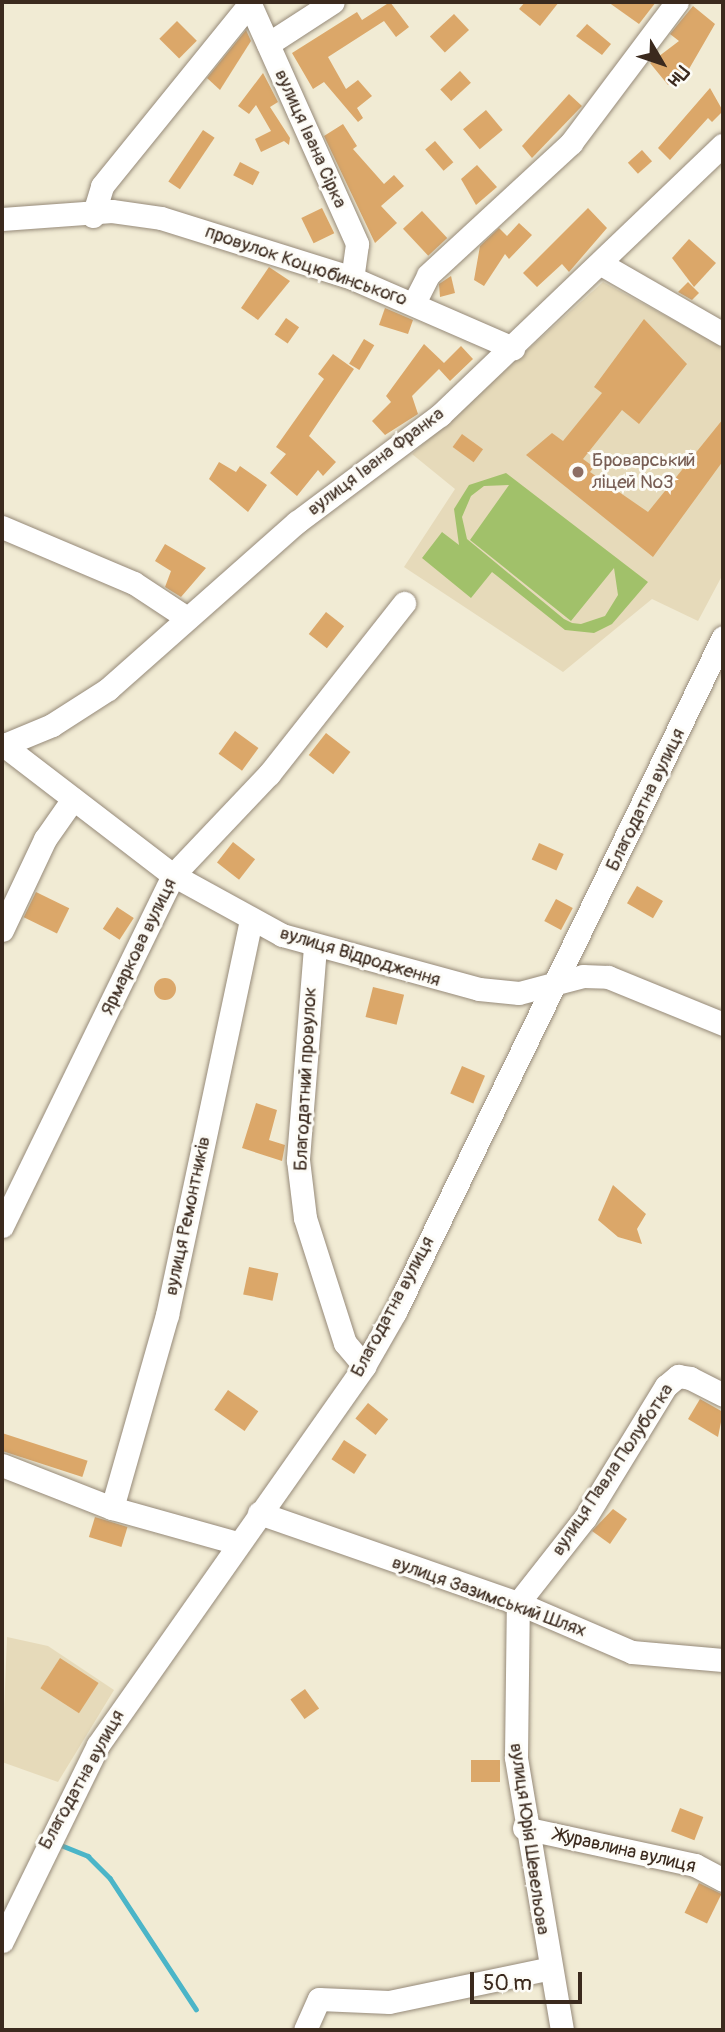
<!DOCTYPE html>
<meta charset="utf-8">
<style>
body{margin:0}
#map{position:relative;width:725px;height:2032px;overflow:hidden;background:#f1ebd4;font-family:Pangolin,sans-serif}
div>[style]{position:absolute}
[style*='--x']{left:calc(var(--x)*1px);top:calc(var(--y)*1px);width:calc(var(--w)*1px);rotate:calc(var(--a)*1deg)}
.built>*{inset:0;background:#e6daba}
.green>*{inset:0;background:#a1c16a}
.stream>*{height:4.5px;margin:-2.25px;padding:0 2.25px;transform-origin:2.25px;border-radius:2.25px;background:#4bb5c8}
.building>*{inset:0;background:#dba769;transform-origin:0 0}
.round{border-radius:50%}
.roads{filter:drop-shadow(0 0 2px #968a79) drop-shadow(0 0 2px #968a79)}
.minor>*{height:23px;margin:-11.5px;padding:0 11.5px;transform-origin:11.5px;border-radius:11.5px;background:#fff}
.dots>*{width:19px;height:19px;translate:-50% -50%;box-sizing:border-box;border:4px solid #fdfcf7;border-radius:50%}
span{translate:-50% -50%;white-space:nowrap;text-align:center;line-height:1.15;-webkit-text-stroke:6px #fdfcf7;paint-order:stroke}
.street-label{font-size:19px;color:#3b2a1e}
.education-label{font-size:19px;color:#785e54}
.left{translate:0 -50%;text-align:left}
.frame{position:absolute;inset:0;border:4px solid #3b2a1e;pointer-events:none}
.north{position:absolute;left:627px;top:28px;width:70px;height:70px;-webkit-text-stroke:5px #fdfcf7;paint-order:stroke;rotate:129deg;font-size:19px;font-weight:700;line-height:28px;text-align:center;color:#3b2a1e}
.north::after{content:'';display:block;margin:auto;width:24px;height:32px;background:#3b2a1e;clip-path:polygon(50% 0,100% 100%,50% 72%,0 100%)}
.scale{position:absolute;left:470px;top:1972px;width:112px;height:32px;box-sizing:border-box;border:4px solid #3b2a1e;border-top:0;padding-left:9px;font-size:21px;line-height:24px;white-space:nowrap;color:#3b2a1e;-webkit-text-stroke:5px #fdfcf7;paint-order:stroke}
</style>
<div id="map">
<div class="built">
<i style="clip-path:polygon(603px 282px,723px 347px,723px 574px,698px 621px,652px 599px,563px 672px,404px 567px,455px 489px,412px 454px)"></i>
<i style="clip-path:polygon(7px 1637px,48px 1646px,114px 1690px,58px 1782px,2px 1762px)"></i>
</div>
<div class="green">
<i style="clip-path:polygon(evenodd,506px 473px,648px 582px,612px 624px,594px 633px,565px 630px,492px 572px,471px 598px,422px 558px,442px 532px,459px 545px,454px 509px,469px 485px,506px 473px,509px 485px,470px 540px,571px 621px,614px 568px,618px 595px,605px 616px,581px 624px,572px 623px,564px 619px,467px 539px,462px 517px,471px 496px,484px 486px,509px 485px)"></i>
</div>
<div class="stream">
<i style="--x:56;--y:1843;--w:35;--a:22"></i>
<i style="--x:88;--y:1856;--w:31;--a:45"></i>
<i style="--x:110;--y:1878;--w:157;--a:56.7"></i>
</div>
<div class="building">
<i style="clip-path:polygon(390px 2px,409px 27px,396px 37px,384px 21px,328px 57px,346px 89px,358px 80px,372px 96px,357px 108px,363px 118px,358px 122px,324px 82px,313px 89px,292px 53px,357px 12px,362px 20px)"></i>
<i style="clip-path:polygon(525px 2px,559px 2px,540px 26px,519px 9px)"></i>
<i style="clip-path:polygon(608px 2px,656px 2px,639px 24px)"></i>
<i style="clip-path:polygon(693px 6px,715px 24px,689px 69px,668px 85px,650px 63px,679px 41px,670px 34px)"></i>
<i style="left:454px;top:14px;width:22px;height:33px;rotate:47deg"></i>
<i style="left:177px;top:21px;width:28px;height:25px;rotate:45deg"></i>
<i style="clip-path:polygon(587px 24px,611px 44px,602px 55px,576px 36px)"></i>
<i style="clip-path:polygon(246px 30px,251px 41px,220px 90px,207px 78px)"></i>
<i style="left:460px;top:71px;width:16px;height:27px;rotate:47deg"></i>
<i style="clip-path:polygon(263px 73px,278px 102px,270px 107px,290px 138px,289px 145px,284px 141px,261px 152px,255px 139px,271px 131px,256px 105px,249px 114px,238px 106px)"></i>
<i style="clip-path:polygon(710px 88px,723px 111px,712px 122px,708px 118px,670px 160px,658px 148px)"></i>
<i style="clip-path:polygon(569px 94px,582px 106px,532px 158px,522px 146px)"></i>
<i style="left:486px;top:110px;width:26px;height:30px;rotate:50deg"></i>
<i style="clip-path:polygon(343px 124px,357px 146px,353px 149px,384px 184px,394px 175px,404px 186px,381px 206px,397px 223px,375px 243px,324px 136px)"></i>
<i style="left:203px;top:130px;width:14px;height:62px;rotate:34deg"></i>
<i style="left:435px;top:141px;width:28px;height:13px;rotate:49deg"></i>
<i style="left:642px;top:150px;width:15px;height:19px;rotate:48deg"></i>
<i style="left:240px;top:162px;width:22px;height:15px;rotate:27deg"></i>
<i style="clip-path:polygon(477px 165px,497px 187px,476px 205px,461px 179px)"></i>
<i style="left:322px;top:208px;width:28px;height:23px;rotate:64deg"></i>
<i style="clip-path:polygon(588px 208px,607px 228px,569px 272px,562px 264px,537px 287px,523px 273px)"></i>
<i style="left:422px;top:211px;width:37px;height:26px;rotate:47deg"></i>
<i style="clip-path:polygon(519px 223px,532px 235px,509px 259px,505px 254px,484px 286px,474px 280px,480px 246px,499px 228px,507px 236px)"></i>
<i style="clip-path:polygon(689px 239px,716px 263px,694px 287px,672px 258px)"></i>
<i style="clip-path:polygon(269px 267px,290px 281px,258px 320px,241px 308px)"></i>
<i style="clip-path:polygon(451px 276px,455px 293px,440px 297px,439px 284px)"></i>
<i style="clip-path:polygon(688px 282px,699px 293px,692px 300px,678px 292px)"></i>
<i style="clip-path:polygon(385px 308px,413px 320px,408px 334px,379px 325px)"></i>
<i style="left:286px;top:318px;width:16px;height:20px;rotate:35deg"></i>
<i style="clip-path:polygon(644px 319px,687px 364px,639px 424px,622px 410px,583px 459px,594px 467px,590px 472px,648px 512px,723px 419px,723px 461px,653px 557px,526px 455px,552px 433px,563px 441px,602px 393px,594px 387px)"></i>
<i style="left:364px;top:339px;width:12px;height:29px;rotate:31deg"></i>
<i style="clip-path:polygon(424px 344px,444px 363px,461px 346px,473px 359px,450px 381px,439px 369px,412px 396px,418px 414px,385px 435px,372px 421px,391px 402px,386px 396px)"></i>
<i style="clip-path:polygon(333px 354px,354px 369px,309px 436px,336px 462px,323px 476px,318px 470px,297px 496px,270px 473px,286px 454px,276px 447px,324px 379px,318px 374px)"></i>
<i style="left:462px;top:434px;width:26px;height:16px;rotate:36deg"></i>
<i style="clip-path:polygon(219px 462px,236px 472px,240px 466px,267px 485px,248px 512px,209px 479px)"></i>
<i style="clip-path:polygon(165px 544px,206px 568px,181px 597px,165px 587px,171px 571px,155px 561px)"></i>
<i style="left:326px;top:612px;width:23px;height:28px;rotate:38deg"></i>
<i style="left:235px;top:731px;width:29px;height:28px;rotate:36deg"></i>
<i style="left:326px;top:733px;width:31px;height:28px;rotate:38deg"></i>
<i style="left:233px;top:842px;width:28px;height:26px;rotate:38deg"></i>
<i style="left:539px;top:843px;width:27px;height:18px;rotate:24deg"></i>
<i style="left:637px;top:886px;width:30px;height:20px;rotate:30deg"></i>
<i style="left:36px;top:892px;width:37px;height:28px;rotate:26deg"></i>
<i style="left:556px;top:899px;width:19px;height:25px;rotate:28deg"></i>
<i style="left:117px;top:907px;width:20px;height:26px;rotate:33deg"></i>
<i class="round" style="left:154px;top:978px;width:22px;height:22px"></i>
<i style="left:373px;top:987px;width:32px;height:31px;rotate:14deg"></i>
<i style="left:462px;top:1066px;width:25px;height:30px;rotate:23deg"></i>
<i style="clip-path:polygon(256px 1103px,277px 1110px,269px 1140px,285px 1145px,282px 1161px,242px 1148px)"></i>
<i style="clip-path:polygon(613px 1185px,646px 1214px,637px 1229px,642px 1244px,618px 1237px,598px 1220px)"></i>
<i style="left:249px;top:1267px;width:30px;height:28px;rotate:12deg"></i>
<i style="left:228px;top:1390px;width:37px;height:24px;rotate:35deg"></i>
<i style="clip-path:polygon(700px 1399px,723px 1412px,718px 1437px,688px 1419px)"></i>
<i style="left:368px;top:1403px;width:26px;height:20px;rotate:39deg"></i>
<i style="left:2px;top:1433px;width:90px;height:17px;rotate:18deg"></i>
<i style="left:344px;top:1440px;width:27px;height:23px;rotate:33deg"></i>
<i style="clip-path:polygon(613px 1509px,627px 1519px,610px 1544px,592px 1531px)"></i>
<i style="left:95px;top:1517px;width:34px;height:21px;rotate:17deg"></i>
<i style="left:60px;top:1658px;width:46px;height:36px;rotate:33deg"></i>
<i style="left:305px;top:1689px;width:24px;height:18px;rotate:54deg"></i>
<i style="left:500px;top:1760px;width:22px;height:29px;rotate:90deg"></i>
<i style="left:680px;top:1808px;width:25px;height:25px;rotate:21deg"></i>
<i style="left:699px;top:1883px;width:25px;height:33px;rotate:26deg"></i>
</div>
<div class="roads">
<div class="minor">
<i style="--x:249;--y:2;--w:265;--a:65.9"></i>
<i style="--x:357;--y:244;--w:34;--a:98"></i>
<i style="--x:268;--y:44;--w:77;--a:-32.9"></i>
<i style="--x:93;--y:216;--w:31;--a:-73"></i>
<i style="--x:102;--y:186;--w:235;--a:-51"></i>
<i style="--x:2;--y:219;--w:110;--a:-4.2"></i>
<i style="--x:112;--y:211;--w:49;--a:8.1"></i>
<i style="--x:161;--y:218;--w:200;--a:17.4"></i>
<i style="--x:352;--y:278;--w:176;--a:23.5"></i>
<i style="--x:603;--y:265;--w:138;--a:29.9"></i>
<i style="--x:414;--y:303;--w:31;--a:-63"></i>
<i style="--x:428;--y:275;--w:195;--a:-42.7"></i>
<i style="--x:571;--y:143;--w:176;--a:-53.1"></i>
<i style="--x:2;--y:527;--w:143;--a:23"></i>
<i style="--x:134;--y:583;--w:64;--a:33.4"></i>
<i style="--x:2;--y:744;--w:215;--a:37.5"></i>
<i style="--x:173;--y:875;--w:124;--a:28.8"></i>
<i style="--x:282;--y:935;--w:204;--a:15.3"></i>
<i style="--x:479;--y:989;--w:40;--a:5.7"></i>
<i style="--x:519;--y:993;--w:66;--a:-14.9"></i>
<i style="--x:583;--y:976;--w:25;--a:2"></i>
<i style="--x:608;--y:977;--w:124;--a:22.2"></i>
<i style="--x:4;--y:745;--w:52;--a:-22.6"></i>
<i style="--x:52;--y:725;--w:67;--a:-32.7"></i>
<i style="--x:108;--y:689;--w:252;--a:-41.5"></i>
<i style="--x:297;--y:522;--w:179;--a:-36.8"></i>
<i style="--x:440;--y:415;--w:391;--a:-43.7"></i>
<i style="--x:2;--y:930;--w:101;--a:-64.7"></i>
<i style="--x:45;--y:839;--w:49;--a:-55"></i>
<i style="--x:315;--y:947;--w:214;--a:94.6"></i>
<i style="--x:298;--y:1160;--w:58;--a:83.1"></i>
<i style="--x:305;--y:1218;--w:131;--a:72.3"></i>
<i style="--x:345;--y:1343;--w:30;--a:50"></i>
<i style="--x:2;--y:1226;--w:390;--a:-64"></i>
<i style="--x:173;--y:875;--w:139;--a:-46.5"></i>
<i style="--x:269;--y:774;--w:218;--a:-51.7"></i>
<i style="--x:2;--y:1465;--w:118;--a:21.4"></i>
<i style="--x:112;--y:1508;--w:130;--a:15.6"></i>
<i style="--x:112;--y:1508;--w:201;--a:-74.1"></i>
<i style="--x:167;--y:1315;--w:403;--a:-78"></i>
<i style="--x:259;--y:1513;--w:274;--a:19.2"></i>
<i style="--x:518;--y:1603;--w:124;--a:23.3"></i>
<i style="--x:632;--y:1652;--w:91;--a:5"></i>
<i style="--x:524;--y:1828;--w:175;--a:12.2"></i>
<i style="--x:695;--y:1865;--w:32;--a:28"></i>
<i style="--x:2;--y:1941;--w:218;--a:-63.9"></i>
<i style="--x:98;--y:1745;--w:463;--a:-54.9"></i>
<i style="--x:364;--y:1366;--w:62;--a:-60.1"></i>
<i style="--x:395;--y:1312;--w:750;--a:-64.08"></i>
<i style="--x:305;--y:2030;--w:34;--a:-66"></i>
<i style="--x:319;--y:1999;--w:70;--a:2.5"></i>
<i style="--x:389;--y:2002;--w:161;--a:-11.8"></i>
<i style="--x:562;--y:2030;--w:277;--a:-99.6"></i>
<i style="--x:516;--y:1757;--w:154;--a:-89.3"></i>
<i style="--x:518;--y:1603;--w:108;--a:-51.8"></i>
<i style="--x:585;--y:1518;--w:155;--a:-58.5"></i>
<i style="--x:666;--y:1386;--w:16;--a:-40"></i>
<i style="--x:678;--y:1376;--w:12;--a:9"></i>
<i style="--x:690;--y:1378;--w:37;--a:27"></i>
</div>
</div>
<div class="dots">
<i style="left:578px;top:472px;background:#8d6e63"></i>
</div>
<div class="street-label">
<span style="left:310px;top:139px;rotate:66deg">вулиця Івана Сірка</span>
<span style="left:306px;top:266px;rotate:19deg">провулок Коцюбинського</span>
<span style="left:376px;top:462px;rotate:-37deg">вулиця Івана Франка</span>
<span style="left:646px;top:800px;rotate:-64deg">Благодатна вулиця</span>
<span style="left:139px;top:947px;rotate:-64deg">Ярмаркова вулиця</span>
<span style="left:360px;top:957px;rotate:17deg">вулиця Відродження</span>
<span style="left:306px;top:1079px;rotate:-87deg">Благодатний провулок</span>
<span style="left:188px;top:1216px;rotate:-78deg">вулиця Ремонтників</span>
<span style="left:393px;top:1307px;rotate:-62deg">Благодатна вулиця</span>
<span style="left:613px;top:1470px;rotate:-56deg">вулиця Павла Полуботка</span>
<span style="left:489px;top:1597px;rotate:20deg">вулиця Зазимський Шлях</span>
<span style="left:82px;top:1780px;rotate:-61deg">Благодатна вулиця</span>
<span style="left:529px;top:1839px;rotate:82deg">вулиця Юрія Шевельова</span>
<span style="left:625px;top:1851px;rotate:13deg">Журавлина вулиця</span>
</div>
<div class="education-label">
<span class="left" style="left:592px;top:472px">Броварський<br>ліцей №3</span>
</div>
<div class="frame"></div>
<div class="north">Пн</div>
<div class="scale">50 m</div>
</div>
